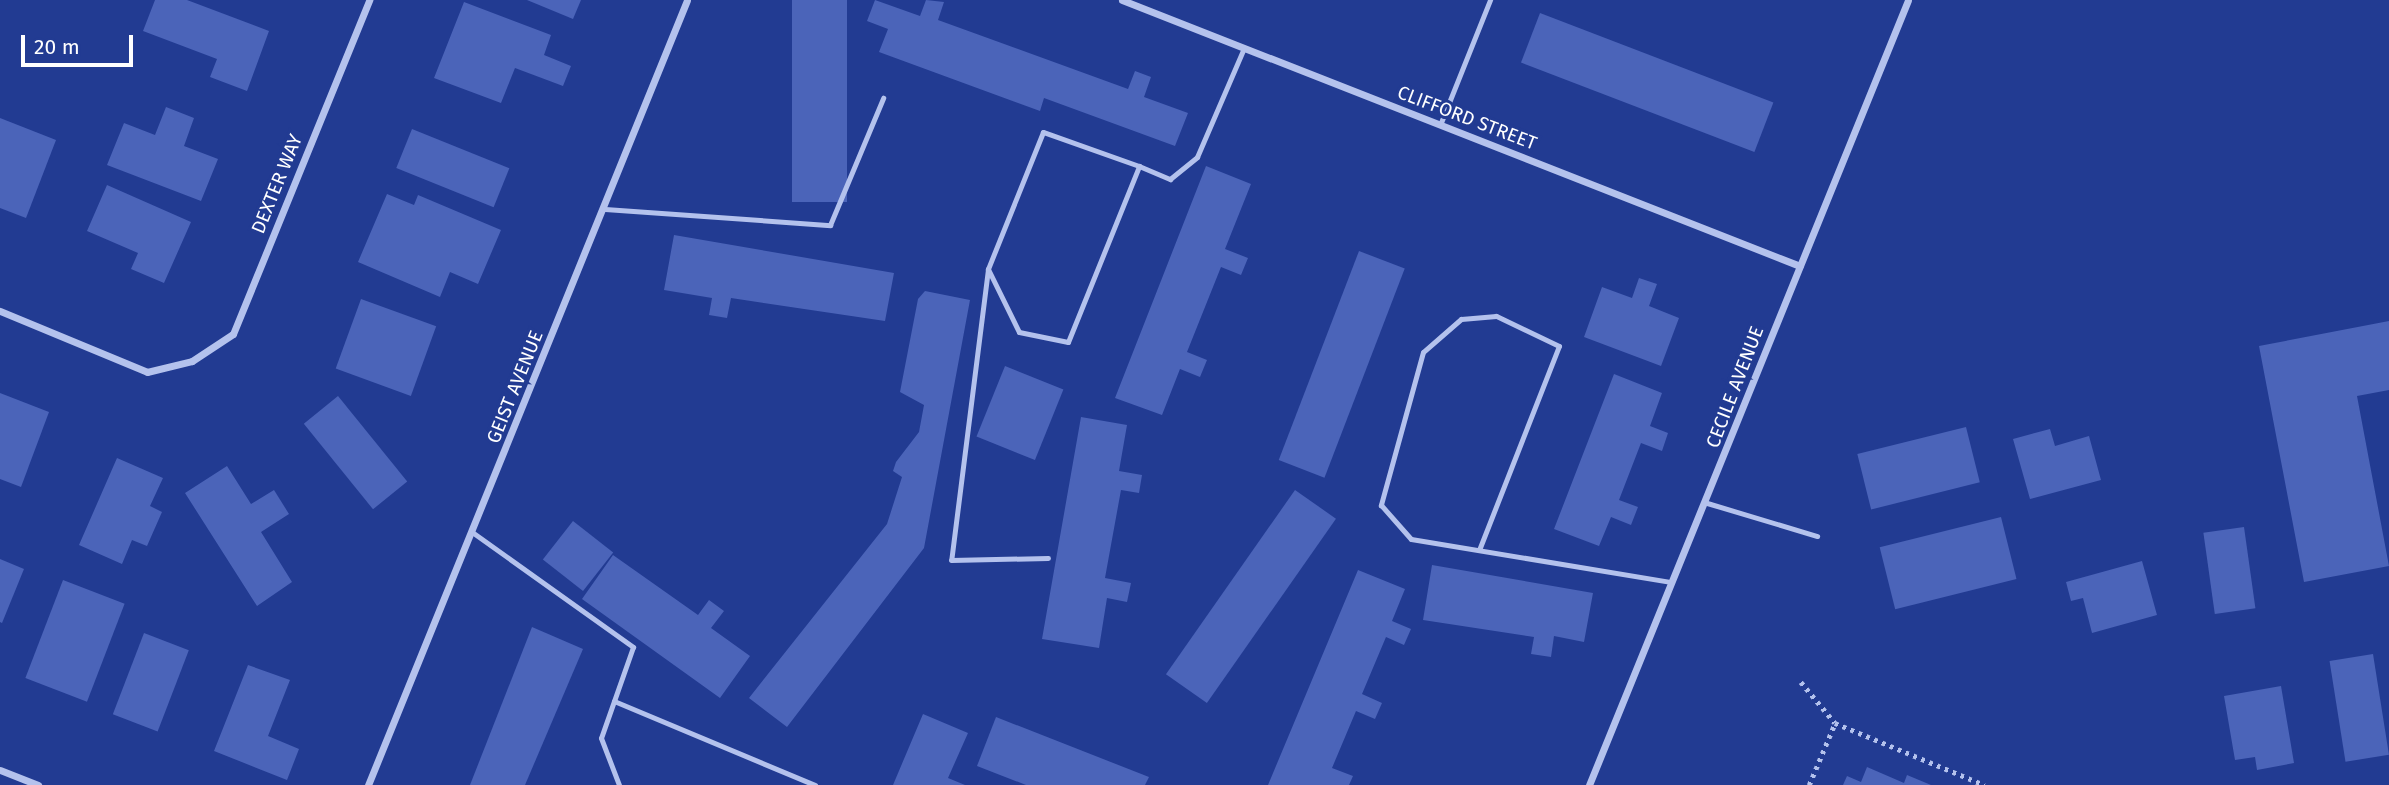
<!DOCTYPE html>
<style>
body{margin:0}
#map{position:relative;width:2389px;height:785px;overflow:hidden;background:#223b92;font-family:"Fira Sans",sans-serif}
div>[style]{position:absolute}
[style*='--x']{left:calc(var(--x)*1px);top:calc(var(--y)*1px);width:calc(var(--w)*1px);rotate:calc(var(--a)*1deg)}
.building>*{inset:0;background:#4b64b9;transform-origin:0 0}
.path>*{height:4.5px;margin-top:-2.25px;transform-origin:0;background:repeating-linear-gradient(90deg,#b4c2ed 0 3.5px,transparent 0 8.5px)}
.service>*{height:5px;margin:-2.5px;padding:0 2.5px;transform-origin:2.5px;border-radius:2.5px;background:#b4c2ed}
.minor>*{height:7px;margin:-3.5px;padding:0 3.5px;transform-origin:3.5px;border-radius:3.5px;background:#b4c2ed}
span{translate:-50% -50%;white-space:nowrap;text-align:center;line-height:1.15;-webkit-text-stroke:6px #223b92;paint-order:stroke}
.street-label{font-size:19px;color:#fff}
.scale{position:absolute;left:21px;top:35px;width:112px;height:32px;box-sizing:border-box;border:4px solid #fff;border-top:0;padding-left:9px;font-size:21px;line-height:24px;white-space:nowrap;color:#fff;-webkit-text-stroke:5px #223b92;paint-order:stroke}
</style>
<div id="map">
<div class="building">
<i style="clip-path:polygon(155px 0,187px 0,269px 31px,247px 91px,210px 77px,217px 59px,143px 31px)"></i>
<i style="clip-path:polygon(527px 0,581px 0,573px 19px)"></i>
<i style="left:792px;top:0;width:55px;height:202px"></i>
<i style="clip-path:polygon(875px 0,920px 16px,926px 0,944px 2px,938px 20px,1128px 89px,1135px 71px,1151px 77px,1144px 97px,1188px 113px,1175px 146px,1044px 98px,1040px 111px,879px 52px,888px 29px,867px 21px)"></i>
<i style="clip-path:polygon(464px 2px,551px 35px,544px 55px,571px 66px,563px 86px,515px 68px,501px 103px,434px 78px)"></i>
<i style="left:1540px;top:13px;width:250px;height:53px;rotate:21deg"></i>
<i style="clip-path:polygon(166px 107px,194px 118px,184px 146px,218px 159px,201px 201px,107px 165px,124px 123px,155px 135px)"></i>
<i style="clip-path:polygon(0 118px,56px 140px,26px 218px,0 208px)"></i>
<i style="left:412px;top:129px;width:105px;height:42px;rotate:22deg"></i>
<i style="clip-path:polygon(1206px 166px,1251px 184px,1225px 249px,1248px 258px,1241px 275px,1221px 267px,1187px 352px,1207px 360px,1200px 377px,1180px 369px,1162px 415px,1115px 398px)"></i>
<i style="clip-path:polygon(107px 185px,191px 222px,164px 283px,131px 269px,138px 253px,87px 231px)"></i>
<i style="clip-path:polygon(387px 194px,414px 205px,418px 195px,501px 230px,478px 284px,450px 272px,440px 297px,358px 262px)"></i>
<i style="clip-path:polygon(674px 235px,894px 273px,885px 321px,731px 298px,727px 318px,709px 315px,712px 298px,664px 290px)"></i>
<i style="left:1359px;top:251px;width:49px;height:224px;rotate:21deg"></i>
<i style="clip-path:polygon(1639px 278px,1657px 284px,1649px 306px,1679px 318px,1661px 366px,1584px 337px,1602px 287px,1632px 298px)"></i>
<i style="clip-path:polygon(925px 291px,970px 300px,924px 548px,787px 727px,749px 698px,887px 524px,902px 477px,893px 471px,896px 462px,919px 432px,924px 405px,900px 392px,918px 299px)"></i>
<i style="left:361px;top:299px;width:80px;height:74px;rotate:20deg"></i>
<i style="clip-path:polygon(2389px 321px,2389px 390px,2357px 396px,2389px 566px,2304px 582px,2259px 346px)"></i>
<i style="left:1005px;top:366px;width:63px;height:76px;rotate:22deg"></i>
<i style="clip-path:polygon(1614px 374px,1662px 393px,1650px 426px,1668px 433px,1662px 451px,1641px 443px,1619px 500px,1638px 507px,1631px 525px,1611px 517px,1599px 546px,1554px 529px)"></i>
<i style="clip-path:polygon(0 393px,49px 412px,21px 487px,0 479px)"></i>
<i style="left:338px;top:396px;width:110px;height:44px;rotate:51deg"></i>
<i style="clip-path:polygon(1081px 417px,1127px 425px,1119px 471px,1142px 475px,1139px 493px,1121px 490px,1105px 578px,1131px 583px,1127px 602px,1107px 598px,1099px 648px,1042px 639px)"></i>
<i style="left:1966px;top:427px;width:57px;height:112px;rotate:76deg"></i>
<i style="clip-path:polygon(2050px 429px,2055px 446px,2089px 436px,2101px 480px,2030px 499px,2013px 439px)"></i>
<i style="clip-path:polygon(117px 458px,163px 478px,150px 506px,162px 512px,147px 546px,132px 540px,122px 564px,79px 545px)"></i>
<i style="clip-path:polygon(227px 466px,251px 504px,274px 490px,289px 514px,261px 532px,292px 582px,257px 606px,185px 493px)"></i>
<i style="left:1295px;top:490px;width:50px;height:225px;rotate:35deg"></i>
<i style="left:2001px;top:517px;width:64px;height:125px;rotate:76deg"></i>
<i style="left:573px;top:521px;width:51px;height:49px;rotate:38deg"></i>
<i style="left:2244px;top:527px;width:82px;height:41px;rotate:82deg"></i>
<i style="clip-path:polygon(613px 555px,698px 615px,709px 600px,724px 611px,711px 628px,750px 656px,720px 698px,582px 599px)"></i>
<i style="clip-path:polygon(0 559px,24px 569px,2px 623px,0 622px)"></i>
<i style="clip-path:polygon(2142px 561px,2157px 615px,2092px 633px,2083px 598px,2071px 601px,2066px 582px)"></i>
<i style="clip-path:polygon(1432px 565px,1593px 593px,1584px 642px,1554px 636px,1551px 657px,1531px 654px,1534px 637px,1423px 620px)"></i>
<i style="clip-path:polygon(1358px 570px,1405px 589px,1392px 621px,1411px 629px,1404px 645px,1386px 637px,1362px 694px,1382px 703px,1375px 719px,1356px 711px,1332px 768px,1353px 776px,1349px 785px,1268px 785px)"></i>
<i style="left:63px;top:580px;width:66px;height:105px;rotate:21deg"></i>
<i style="clip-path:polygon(532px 627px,583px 649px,525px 785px,470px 785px)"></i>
<i style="left:144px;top:633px;width:48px;height:87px;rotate:21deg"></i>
<i style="left:2373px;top:654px;width:102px;height:44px;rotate:81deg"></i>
<i style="clip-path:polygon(248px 665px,290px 680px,268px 736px,299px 749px,287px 780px,214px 751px)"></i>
<i style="clip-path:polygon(2281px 686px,2294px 763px,2257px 770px,2255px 757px,2235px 760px,2224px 696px)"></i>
<i style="clip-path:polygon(923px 714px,968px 733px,948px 778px,965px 785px,893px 785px)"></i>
<i style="clip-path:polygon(996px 717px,1149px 777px,1145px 785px,1026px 785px,977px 766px)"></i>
<i style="clip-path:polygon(1867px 767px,1904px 783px,1907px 775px,1931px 785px,1843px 785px,1847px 776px,1861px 782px)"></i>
</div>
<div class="path">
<i style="--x:1801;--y:682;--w:53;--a:50.3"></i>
<i style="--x:1835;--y:723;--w:162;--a:22.5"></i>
<i style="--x:1809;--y:785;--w:67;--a:-67.2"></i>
</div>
<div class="service">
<i style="--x:1440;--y:125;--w:135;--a:-68.2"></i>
<i style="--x:1139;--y:166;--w:102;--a:-160.5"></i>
<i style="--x:1043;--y:132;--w:148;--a:111.9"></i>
<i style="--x:988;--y:269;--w:70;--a:63.8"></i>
<i style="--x:1019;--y:332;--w:50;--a:11.5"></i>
<i style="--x:1068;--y:342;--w:190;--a:-68"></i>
<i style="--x:1139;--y:166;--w:34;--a:23"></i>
<i style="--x:1170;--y:179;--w:35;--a:-39"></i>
<i style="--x:1197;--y:157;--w:119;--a:-66.7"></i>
<i style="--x:605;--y:209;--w:226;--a:4.1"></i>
<i style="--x:830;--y:225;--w:138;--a:-67.3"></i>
<i style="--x:988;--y:269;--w:293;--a:97.2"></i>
<i style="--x:951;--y:560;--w:97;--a:-1.2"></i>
<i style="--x:1707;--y:503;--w:115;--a:16.7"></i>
<i style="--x:472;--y:532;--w:198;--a:35.5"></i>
<i style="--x:633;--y:647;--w:96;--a:109.4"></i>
<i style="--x:601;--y:738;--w:50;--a:69"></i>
<i style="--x:1479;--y:550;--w:219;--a:-68.6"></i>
<i style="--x:1559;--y:346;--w:70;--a:-154.5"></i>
<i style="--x:1496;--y:316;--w:35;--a:175"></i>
<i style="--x:1461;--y:319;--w:50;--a:139"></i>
<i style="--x:1423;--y:352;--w:159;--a:105.4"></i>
<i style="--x:1381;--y:505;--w:45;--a:48.6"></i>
<i style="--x:1411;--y:539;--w:264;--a:9.4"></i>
<i style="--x:614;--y:701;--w:218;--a:22.7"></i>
</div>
<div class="minor">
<i style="--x:1122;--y:0;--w:728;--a:21.42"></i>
<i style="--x:0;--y:311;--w:159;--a:22.5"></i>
<i style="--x:147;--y:372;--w:46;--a:-13.7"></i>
<i style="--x:192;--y:361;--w:49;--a:-33.4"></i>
<i style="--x:233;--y:334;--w:361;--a:-67.8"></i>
<i style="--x:0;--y:770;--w:41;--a:21.5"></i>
<i style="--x:368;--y:785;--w:847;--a:-67.88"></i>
<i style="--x:1589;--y:785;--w:847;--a:-67.88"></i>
</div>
<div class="street-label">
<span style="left:1467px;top:118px;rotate:21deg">CLIFFORD STREET</span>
<span style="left:277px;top:184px;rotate:-68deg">DEXTER WAY</span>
<span style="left:515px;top:387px;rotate:-68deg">GEIST AVENUE</span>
<span style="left:1735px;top:387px;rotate:-69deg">CECILE AVENUE</span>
</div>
<div class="scale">20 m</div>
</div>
